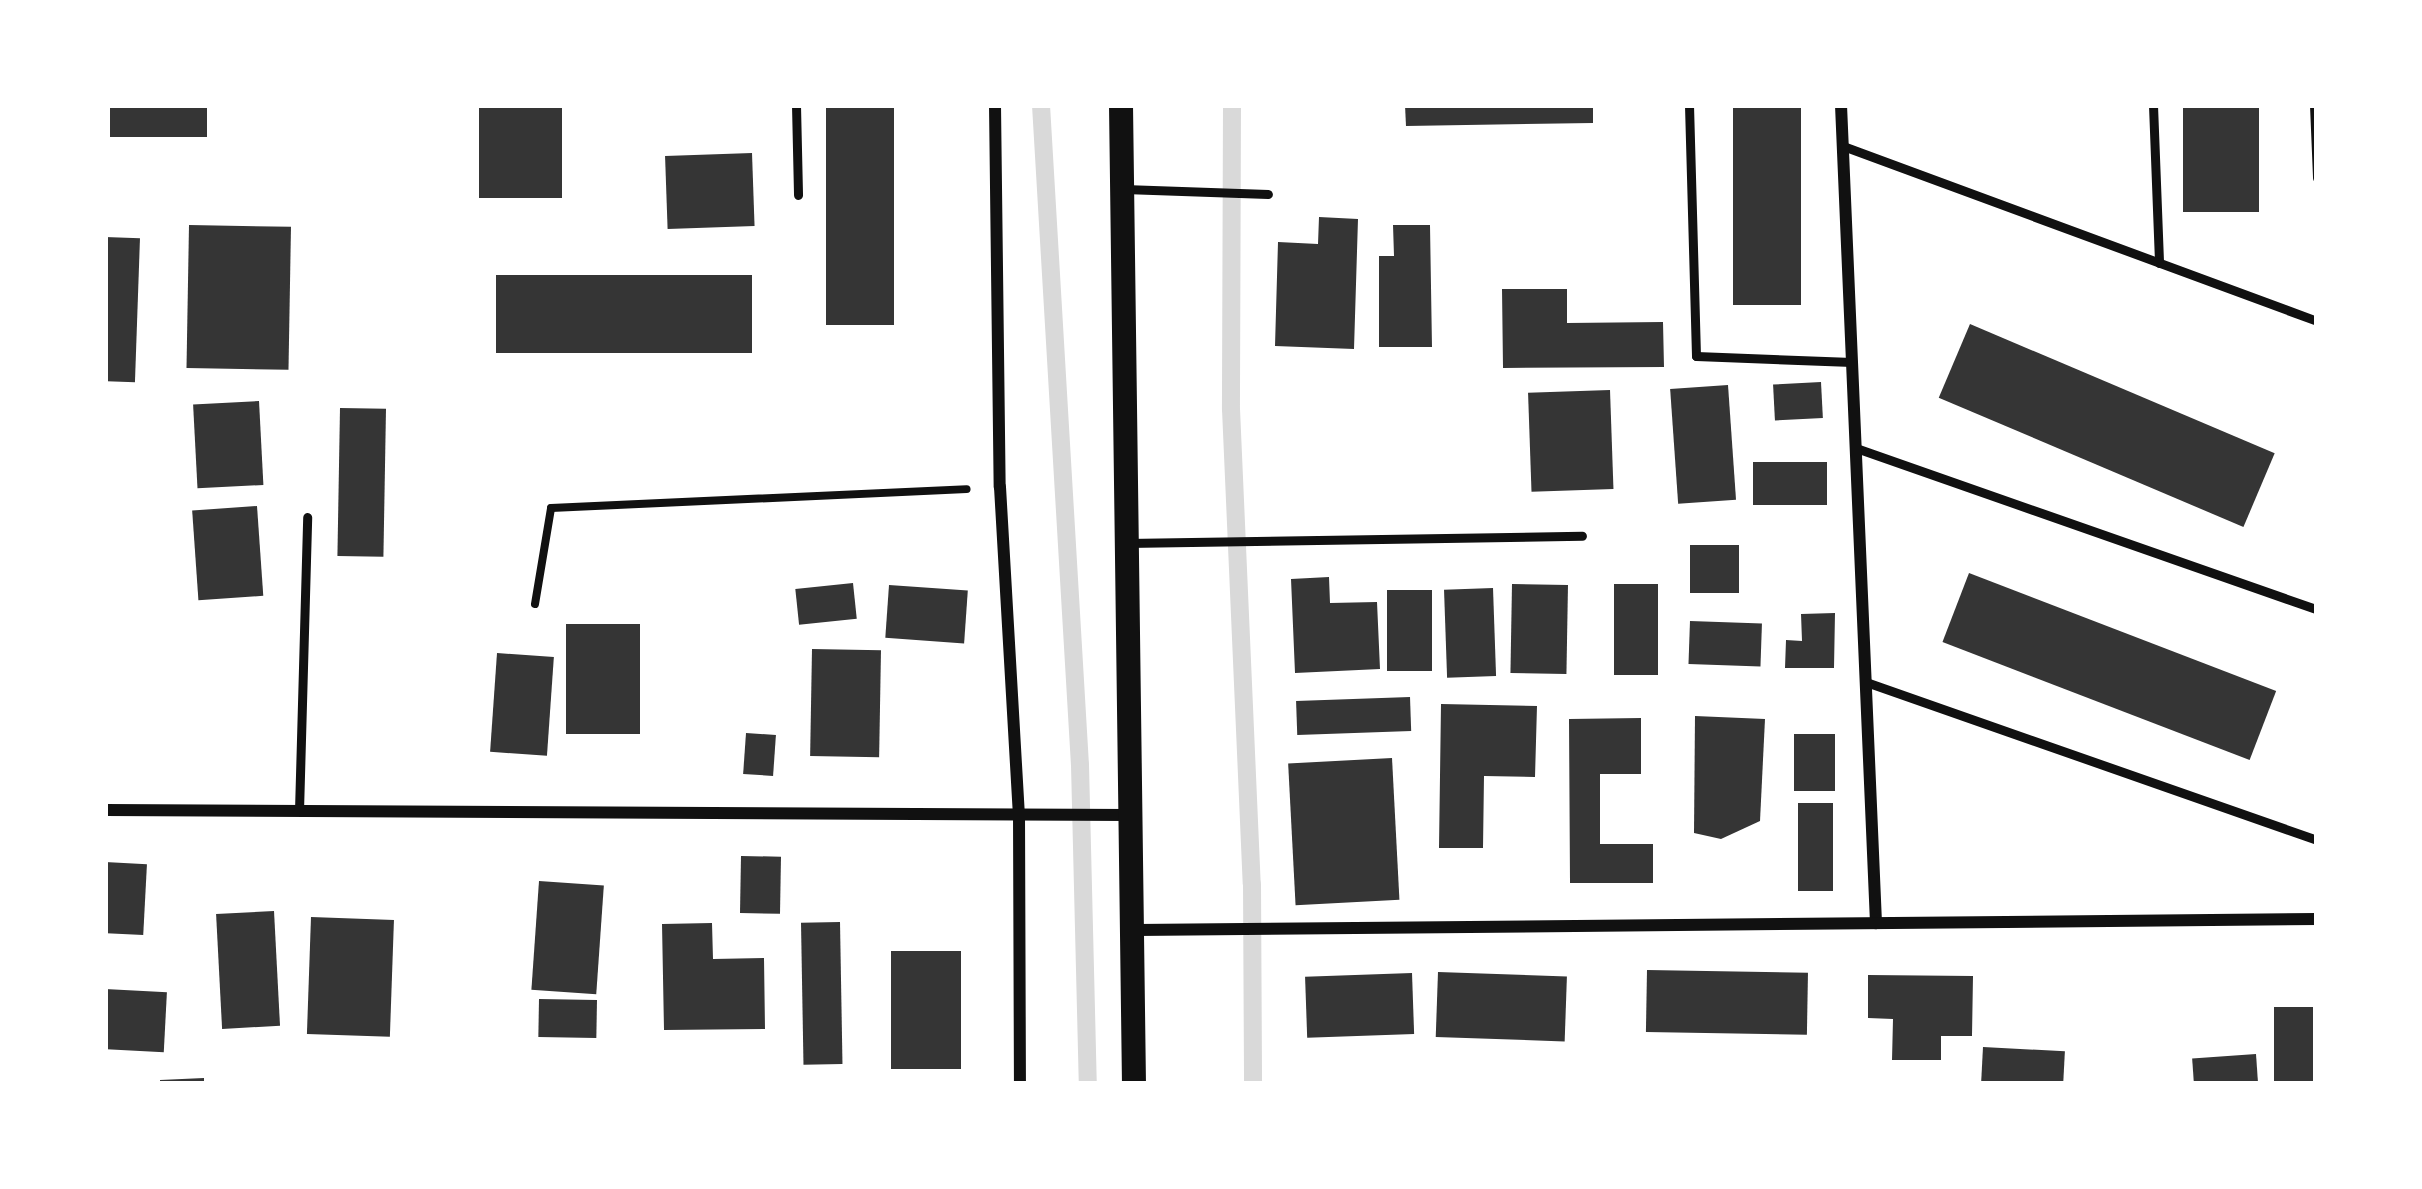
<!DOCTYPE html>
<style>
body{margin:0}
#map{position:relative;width:2422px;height:1189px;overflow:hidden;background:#fff;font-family:Merriweather,serif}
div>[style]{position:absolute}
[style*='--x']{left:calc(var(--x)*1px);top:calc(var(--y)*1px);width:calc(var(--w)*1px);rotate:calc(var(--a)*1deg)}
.stream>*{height:18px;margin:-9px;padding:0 9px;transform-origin:9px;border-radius:9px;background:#d9d9d9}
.building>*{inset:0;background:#353535;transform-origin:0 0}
.path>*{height:8px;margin:-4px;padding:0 4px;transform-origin:4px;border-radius:4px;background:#111}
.service>*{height:9px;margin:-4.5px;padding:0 4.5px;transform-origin:4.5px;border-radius:4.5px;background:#111}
.minor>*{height:12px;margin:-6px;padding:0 6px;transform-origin:6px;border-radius:6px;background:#111}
.secondary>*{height:24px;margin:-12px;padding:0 12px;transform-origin:12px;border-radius:12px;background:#111}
span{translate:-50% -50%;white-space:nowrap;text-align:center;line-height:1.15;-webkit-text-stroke:10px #fff;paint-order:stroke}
.frame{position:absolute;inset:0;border:108px solid #fff;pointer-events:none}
</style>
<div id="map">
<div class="stream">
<i style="--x:1041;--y:105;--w:661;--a:86.62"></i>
<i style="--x:1080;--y:765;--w:319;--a:88.6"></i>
<i style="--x:1232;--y:105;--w:304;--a:90.2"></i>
<i style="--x:1231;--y:409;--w:475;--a:87.5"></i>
<i style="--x:1252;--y:884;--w:200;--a:89.7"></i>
</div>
<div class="building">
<i style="left:110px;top:105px;width:97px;height:32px"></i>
<i style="left:479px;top:105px;width:83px;height:93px"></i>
<i style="left:826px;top:105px;width:68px;height:220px"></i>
<i style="clip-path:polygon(1405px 105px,1593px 105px,1593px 123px,1406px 126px)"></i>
<i style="left:1733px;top:105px;width:68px;height:200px"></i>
<i style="left:2183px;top:105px;width:76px;height:107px"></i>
<i style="left:752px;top:153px;width:73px;height:87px;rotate:88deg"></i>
<i style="clip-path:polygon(1319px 217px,1358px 219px,1354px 349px,1275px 346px,1278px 242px,1318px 244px)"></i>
<i style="left:189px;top:225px;width:102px;height:143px;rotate:1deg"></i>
<i style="clip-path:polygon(1393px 225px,1430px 225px,1432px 347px,1379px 347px,1379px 256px,1394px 256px)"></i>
<i style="left:105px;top:237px;width:35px;height:144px;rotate:2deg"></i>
<i style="left:496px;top:275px;width:256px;height:78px"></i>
<i style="clip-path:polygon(1502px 289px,1567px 289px,1567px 323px,1663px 322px,1664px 367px,1503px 368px)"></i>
<i style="left:1970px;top:324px;width:331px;height:80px;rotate:23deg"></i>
<i style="left:1821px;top:382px;width:36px;height:48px;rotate:87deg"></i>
<i style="left:1728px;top:385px;width:115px;height:58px;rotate:86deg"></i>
<i style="left:1610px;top:390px;width:99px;height:82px;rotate:88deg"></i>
<i style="left:259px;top:401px;width:84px;height:66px;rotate:87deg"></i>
<i style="left:340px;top:408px;width:46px;height:148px;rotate:1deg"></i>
<i style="left:1753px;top:462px;width:74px;height:43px"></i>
<i style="left:257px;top:506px;width:90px;height:65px;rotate:86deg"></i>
<i style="left:1690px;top:545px;width:49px;height:48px"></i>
<i style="left:1969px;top:573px;width:329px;height:74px;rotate:21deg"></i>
<i style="clip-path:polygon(1329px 577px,1330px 603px,1377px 602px,1380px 669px,1295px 673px,1291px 579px)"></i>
<i style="left:853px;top:583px;width:36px;height:58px;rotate:84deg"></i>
<i style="left:1512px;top:584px;width:56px;height:89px;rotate:1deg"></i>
<i style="left:1614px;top:584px;width:44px;height:91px"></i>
<i style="left:889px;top:585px;width:79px;height:53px;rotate:4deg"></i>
<i style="left:1493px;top:588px;width:88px;height:49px;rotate:88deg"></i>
<i style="left:1387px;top:590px;width:45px;height:81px"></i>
<i style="clip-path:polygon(1835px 613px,1834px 668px,1785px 668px,1786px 640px,1802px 641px,1801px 614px)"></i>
<i style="left:1690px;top:621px;width:72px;height:43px;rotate:2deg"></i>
<i style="left:566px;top:624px;width:74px;height:110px"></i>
<i style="left:812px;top:649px;width:69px;height:107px;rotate:1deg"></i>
<i style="left:497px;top:653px;width:57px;height:99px;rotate:4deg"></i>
<i style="left:1410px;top:697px;width:34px;height:114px;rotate:88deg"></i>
<i style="clip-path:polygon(1441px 704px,1537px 706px,1535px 777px,1484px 776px,1483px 848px,1439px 848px)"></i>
<i style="clip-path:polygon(1695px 716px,1765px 719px,1760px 821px,1721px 839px,1694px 833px)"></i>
<i style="clip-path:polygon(1641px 718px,1641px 774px,1600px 774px,1600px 844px,1653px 844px,1653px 883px,1570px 883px,1569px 719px)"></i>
<i style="left:746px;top:733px;width:30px;height:41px;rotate:4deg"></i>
<i style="left:1794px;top:734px;width:41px;height:57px"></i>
<i style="left:1392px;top:758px;width:142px;height:104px;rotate:87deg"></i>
<i style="left:1798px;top:803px;width:35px;height:88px"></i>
<i style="left:741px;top:856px;width:40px;height:57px;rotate:1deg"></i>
<i style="left:105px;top:862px;width:42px;height:71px;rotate:3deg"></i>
<i style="left:539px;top:881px;width:65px;height:109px;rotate:4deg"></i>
<i style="left:274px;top:911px;width:115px;height:58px;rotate:87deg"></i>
<i style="left:311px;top:917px;width:83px;height:117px;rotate:2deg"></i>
<i style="left:840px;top:922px;width:142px;height:39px;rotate:89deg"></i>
<i style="clip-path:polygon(712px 923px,713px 959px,764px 958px,765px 1029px,664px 1030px,662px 924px)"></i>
<i style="left:891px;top:951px;width:70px;height:118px"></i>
<i style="left:1647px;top:970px;width:161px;height:62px;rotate:1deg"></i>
<i style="left:1438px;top:972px;width:129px;height:65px;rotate:2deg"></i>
<i style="left:1412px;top:973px;width:61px;height:107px;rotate:88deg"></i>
<i style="clip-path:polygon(1868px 975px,1973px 976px,1972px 1036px,1941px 1036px,1941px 1060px,1892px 1060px,1893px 1019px,1868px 1018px)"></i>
<i style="left:105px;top:989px;width:62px;height:60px;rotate:3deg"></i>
<i style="left:539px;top:999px;width:58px;height:38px;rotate:1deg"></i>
<i style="left:2274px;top:1007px;width:39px;height:77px"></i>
<i style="left:1983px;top:1047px;width:82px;height:37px;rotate:3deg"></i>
<i style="left:2256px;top:1054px;width:30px;height:64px;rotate:86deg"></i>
<i style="clip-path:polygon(204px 1078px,204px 1084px,160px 1084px,160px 1080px)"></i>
</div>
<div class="path">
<i style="--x:535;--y:604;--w:97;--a:-80.5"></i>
<i style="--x:551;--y:508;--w:416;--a:-2.6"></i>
</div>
<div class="service">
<i style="--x:796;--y:105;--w:90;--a:88.7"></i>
<i style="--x:1689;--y:105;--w:251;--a:88.4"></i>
<i style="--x:1696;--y:356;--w:156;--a:2.2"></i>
<i style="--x:2153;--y:105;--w:158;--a:87.8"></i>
<i style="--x:2314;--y:105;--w:73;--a:87.6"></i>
<i style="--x:1843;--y:146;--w:505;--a:20.26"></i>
<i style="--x:1124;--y:189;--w:144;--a:2"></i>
<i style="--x:1856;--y:448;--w:488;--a:19.3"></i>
<i style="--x:1127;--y:543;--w:455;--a:-0.9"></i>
<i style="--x:1866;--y:682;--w:478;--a:19.3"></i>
<i style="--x:299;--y:811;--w:294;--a:-88.4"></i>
</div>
<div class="minor">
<i style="--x:995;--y:105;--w:382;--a:89.3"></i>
<i style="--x:1000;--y:487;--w:328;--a:86.7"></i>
<i style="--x:1019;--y:814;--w:270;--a:89.8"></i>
<i style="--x:1841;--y:105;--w:819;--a:87.55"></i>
<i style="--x:105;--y:810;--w:1025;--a:0.28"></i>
<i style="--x:1136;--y:930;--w:1181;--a:-0.53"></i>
</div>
<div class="secondary">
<i style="--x:1121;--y:105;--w:979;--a:89.24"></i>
</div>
<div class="frame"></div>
</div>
